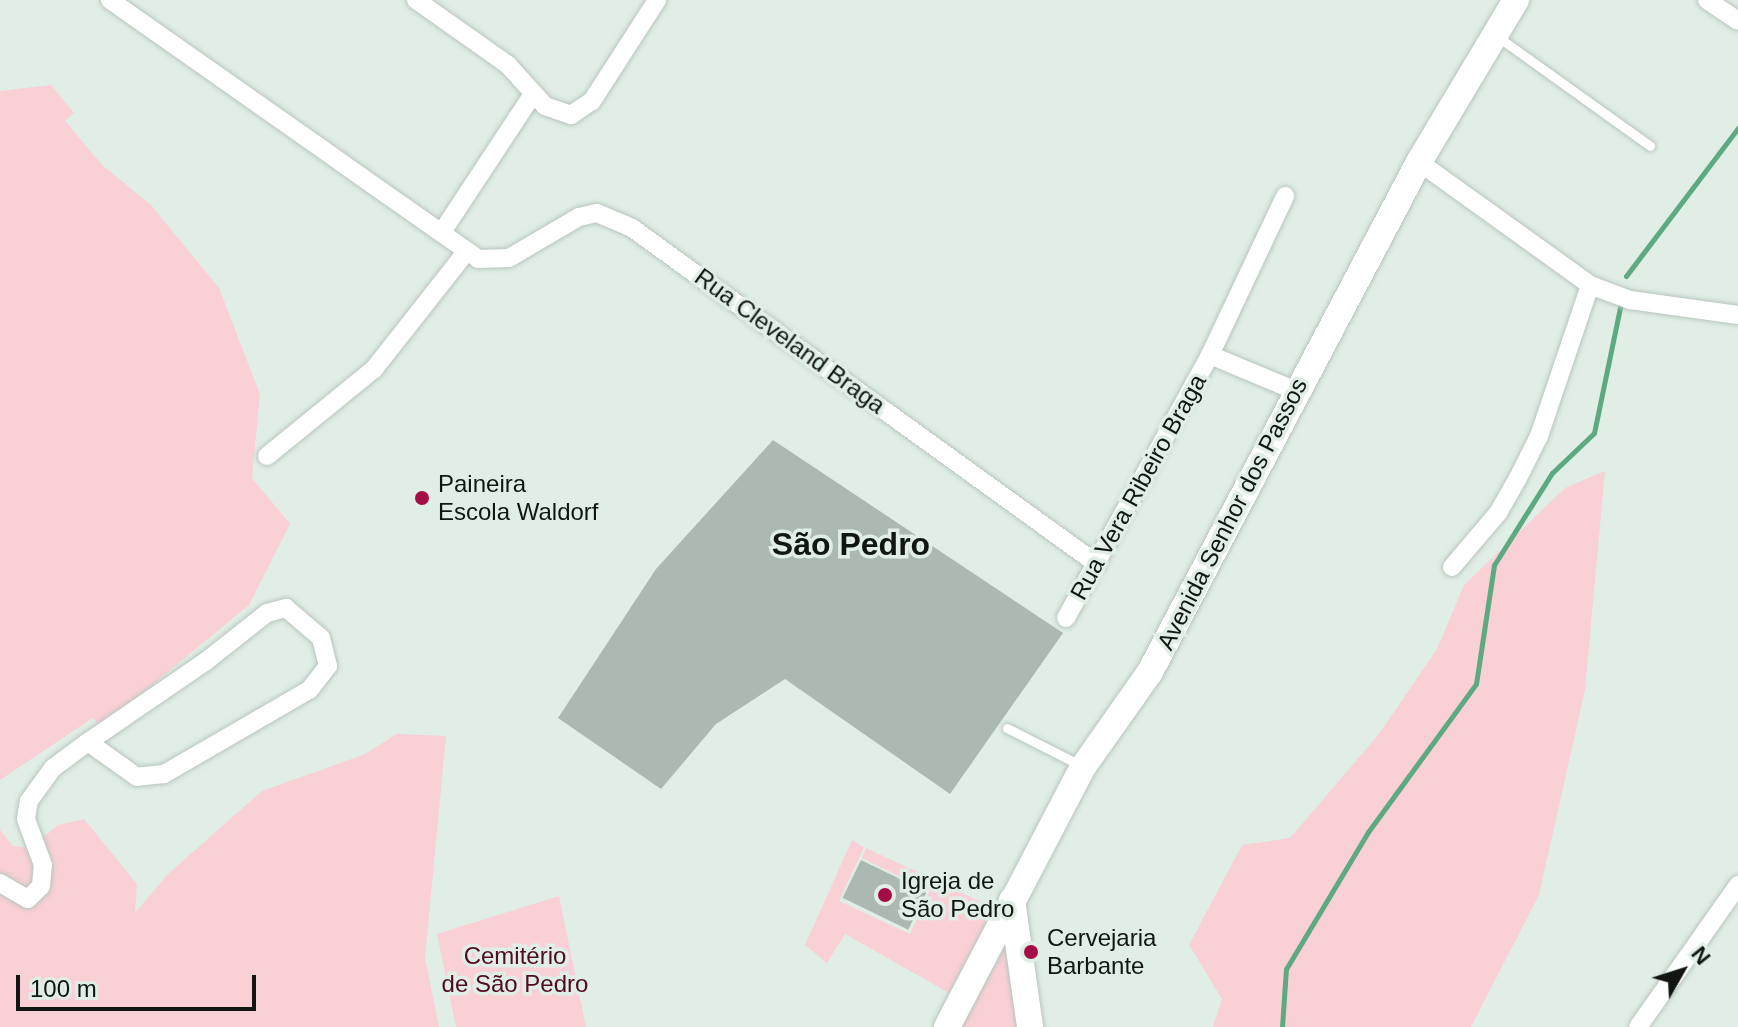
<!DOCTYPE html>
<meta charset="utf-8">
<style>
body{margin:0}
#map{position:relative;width:1738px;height:1027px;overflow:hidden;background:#e0eee6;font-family:Arial,sans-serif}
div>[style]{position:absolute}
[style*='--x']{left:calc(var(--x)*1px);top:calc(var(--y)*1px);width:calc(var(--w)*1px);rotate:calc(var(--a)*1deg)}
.green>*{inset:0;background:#f9d0d6}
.stream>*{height:5px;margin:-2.5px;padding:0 2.5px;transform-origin:2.5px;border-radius:2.5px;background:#5ca982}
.building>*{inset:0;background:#acb9b2;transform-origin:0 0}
.roads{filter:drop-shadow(0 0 2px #b8c5bd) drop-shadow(0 0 2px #b8c5bd)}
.lane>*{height:9px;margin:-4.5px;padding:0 4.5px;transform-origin:4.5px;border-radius:4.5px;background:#fff}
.street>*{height:18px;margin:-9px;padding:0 9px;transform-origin:9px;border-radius:9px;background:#fff}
.secondary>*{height:26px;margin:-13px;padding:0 13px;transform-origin:13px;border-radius:13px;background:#fff}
.dots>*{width:22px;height:22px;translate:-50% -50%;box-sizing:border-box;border:4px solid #e0eee6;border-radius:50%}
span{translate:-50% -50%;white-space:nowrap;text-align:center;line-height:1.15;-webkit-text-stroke:7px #e0eee6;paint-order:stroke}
.street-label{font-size:24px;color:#111613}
.poi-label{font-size:24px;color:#111613}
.left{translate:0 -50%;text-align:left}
.park-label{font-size:24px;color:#510b20}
.district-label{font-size:32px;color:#111613;font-weight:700}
.north{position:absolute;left:1642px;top:931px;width:80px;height:80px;-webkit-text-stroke:6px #e0eee6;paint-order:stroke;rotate:51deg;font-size:22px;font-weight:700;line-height:32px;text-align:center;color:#111613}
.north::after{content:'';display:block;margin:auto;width:28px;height:36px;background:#111613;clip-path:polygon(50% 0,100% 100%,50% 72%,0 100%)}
.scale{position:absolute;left:16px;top:975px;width:240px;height:36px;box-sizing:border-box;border:4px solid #111613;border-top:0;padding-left:10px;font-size:24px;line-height:28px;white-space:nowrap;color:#111613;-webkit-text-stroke:6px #e0eee6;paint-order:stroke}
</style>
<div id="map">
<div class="green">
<i style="clip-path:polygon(51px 85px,74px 113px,65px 121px,103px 166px,151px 205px,219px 288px,260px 394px,252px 478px,290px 524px,249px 605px,101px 727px,93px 718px,0 780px,0 91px)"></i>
<i style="clip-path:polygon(1605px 471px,1585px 690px,1539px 895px,1471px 1027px,1213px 1027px,1222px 999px,1189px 945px,1242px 845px,1290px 838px,1379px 734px,1437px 649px,1464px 585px,1565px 488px)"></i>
<i style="clip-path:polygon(397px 734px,446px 736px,425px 958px,439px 1027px,0 1027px,0 830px,13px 846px,30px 848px,58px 825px,84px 819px,137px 884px,135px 913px,168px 874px,262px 791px,363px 755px)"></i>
<i style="clip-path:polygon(852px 840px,864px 847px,839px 901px,910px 934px,930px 891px,862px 858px,866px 848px,996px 909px,949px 993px,845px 934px,827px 963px,805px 945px)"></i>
<i style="clip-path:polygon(559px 896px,586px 1027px,456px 1027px,437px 934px)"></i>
<i style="clip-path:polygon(1009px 940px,1023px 1027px,960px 1027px)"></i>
</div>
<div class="stream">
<i style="--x:1626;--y:276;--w:186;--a:-52.9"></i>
<i style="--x:1282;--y:1027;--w:58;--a:-86.1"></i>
<i style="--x:1286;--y:969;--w:160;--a:-59.1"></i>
<i style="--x:1368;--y:832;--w:183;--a:-53.9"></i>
<i style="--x:1476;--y:684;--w:120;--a:-81.4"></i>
<i style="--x:1494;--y:565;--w:109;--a:-57.8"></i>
<i style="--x:1552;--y:473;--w:58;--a:-43.6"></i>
<i style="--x:1594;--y:433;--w:129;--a:-78.3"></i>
</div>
<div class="building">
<i style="clip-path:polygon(773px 440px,1063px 633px,950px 794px,785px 679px,716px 724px,661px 789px,558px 718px,656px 569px)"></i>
<i style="left:861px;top:860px;width:73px;height:42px;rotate:26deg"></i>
</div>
<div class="roads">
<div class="lane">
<i style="--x:1498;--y:37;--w:187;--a:35.6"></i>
<i style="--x:1007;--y:728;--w:82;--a:26.9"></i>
</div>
<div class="street">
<i style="--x:110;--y:0;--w:450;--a:35.1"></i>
<i style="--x:478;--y:259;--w:31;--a:-2"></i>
<i style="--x:509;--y:258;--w:81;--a:-30.4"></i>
<i style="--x:579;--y:217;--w:18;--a:-13"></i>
<i style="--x:597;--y:213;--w:38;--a:23"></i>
<i style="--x:632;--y:228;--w:574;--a:35.85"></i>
<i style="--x:416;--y:0;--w:113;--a:35.2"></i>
<i style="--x:508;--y:65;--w:55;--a:47.9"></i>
<i style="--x:545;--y:106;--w:28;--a:19"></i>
<i style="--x:571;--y:115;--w:25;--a:-34"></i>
<i style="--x:592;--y:101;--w:120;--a:-57.2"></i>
<i style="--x:1707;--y:0;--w:37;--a:34"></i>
<i style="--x:1419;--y:162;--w:211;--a:35.7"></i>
<i style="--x:1590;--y:285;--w:43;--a:20.6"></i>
<i style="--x:1630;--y:300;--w:109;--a:7.9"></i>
<i style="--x:442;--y:232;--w:165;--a:-56.6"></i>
<i style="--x:1210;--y:355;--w:93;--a:22.7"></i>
<i style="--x:267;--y:456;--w:138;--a:-39.1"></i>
<i style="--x:374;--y:369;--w:149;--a:-51.8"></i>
<i style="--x:1452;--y:567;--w:71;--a:-49.6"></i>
<i style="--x:1498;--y:513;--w:40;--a:-60.3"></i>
<i style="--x:1518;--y:478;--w:47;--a:-63.4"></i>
<i style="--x:1539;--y:436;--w:159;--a:-71.3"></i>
<i style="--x:1066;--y:618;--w:300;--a:-61.3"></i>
<i style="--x:1210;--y:355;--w:176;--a:-64.7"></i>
<i style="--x:0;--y:883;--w:32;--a:30"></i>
<i style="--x:28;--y:899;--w:18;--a:-45"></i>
<i style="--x:41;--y:886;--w:21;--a:-85"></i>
<i style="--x:43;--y:865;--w:49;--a:-110.3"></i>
<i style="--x:26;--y:819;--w:18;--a:-81"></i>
<i style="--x:29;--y:801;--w:41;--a:-54"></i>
<i style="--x:53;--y:768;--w:44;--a:-36.6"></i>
<i style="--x:88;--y:742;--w:142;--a:-34.4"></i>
<i style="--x:205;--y:662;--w:79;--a:-38.3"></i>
<i style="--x:267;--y:613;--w:20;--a:-15"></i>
<i style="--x:286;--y:608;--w:46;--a:40.6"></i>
<i style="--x:321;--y:638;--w:29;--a:76"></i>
<i style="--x:328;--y:666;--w:31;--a:128"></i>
<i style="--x:309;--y:690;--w:168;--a:149.9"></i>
<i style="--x:164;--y:774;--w:27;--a:174"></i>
<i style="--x:137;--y:777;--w:60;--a:-144.5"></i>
<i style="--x:1638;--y:1027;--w:174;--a:-54.8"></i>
</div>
<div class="secondary">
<i style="--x:1012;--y:900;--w:128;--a:81.9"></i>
<i style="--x:947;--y:1027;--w:293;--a:-62.4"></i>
<i style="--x:1083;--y:767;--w:116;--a:-54.8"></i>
<i style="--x:1150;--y:672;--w:577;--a:-62.19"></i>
<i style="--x:1419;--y:162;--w:189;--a:-59.1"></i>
</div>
</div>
<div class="dots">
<i style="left:422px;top:498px;background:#a50d44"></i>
<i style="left:885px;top:895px;background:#a50d44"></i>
<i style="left:1031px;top:952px;background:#a50d44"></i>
</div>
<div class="street-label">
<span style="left:790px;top:341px;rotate:36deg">Rua Cleveland Braga</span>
<span style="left:1138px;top:487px;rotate:-61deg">Rua Vera Ribeiro Braga</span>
<span style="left:1232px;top:514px;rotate:-63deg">Avenida Senhor dos Passos</span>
</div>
<div class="poi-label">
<span class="left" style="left:438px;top:498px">Paineira<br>Escola Waldorf</span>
<span class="left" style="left:901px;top:895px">Igreja de<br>São Pedro</span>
<span class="left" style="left:1047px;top:952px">Cervejaria<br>Barbante</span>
</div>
<div class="park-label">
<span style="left:515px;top:970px">Cemitério<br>de São Pedro</span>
</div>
<div class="district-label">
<span style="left:851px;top:544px">São Pedro</span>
</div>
<div class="north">N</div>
<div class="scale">100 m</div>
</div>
